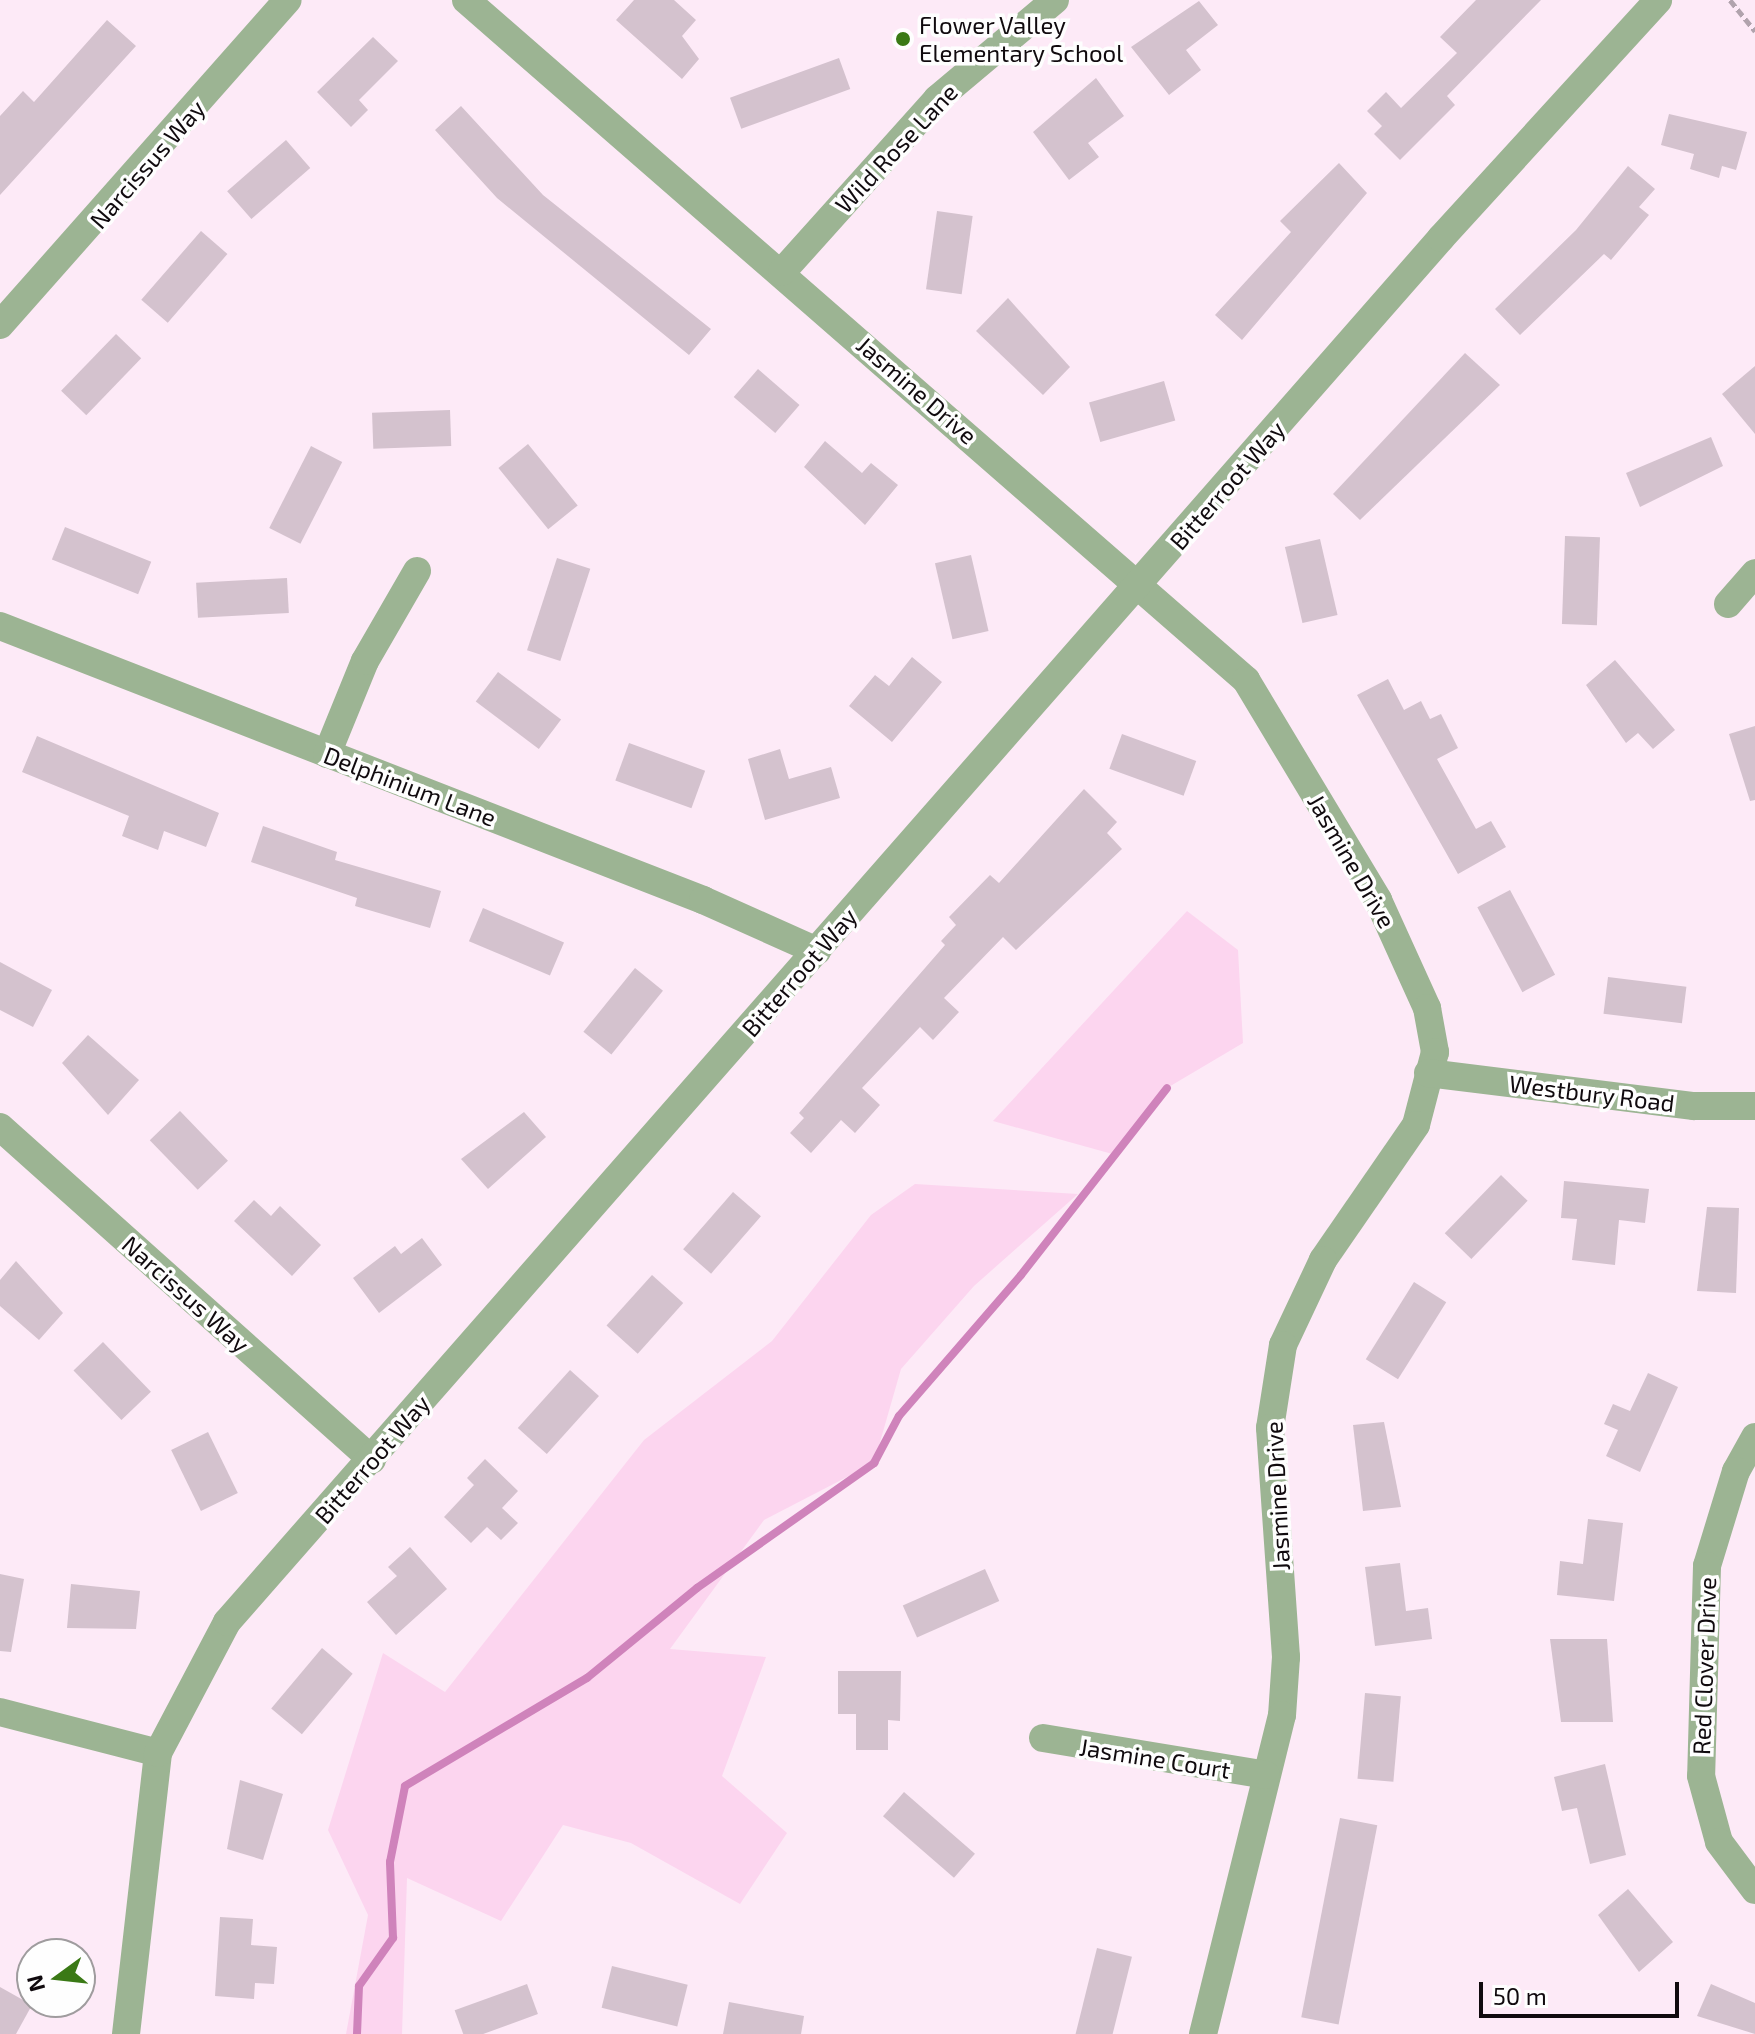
<!DOCTYPE html>
<style>
body{margin:0}
#map{position:relative;width:1755px;height:2034px;overflow:hidden;background:#fdeaf7;font-family:"Exo 2",sans-serif}
div>[style]{position:absolute}
[style*='--x']{left:calc(var(--x)*1px);top:calc(var(--y)*1px);width:calc(var(--w)*1px);rotate:calc(var(--a)*1deg)}
.green>*{inset:0;background:#fcd5ef}
.stream>*{height:8px;margin:-4px;padding:0 4px;transform-origin:4px;border-radius:4px;background:#cf83bb}
.building>*{inset:0;background:#d4c2ce;transform-origin:0 0}
.path>*{height:5px;margin-top:-2.5px;transform-origin:0;background:repeating-linear-gradient(90deg,#b1a3ad 0 8px,transparent 0 12px)}
.minor>*{height:28px;margin:-14px;padding:0 14px;transform-origin:14px;border-radius:14px;background:#9cb493}
.dots>*{width:22px;height:22px;translate:-50% -50%;box-sizing:border-box;border:4px solid #fefefe;border-radius:50%}
span{translate:-50% -50%;white-space:nowrap;text-align:center;line-height:1.15;-webkit-text-stroke:7px #fefefe;paint-order:stroke}
.poi-label{font-size:24px;color:#100a0e}
.left{translate:0 -50%;text-align:left}
.street-label{font-size:24px;color:#100a0e}
.north{position:absolute;left:16px;top:1938px;width:80px;height:80px;box-sizing:border-box;background:#fefefe;border:2px solid #9f9c9e;border-radius:50%;rotate:255deg;font-size:22px;font-weight:700;line-height:32px;text-align:center;color:#100a0e}
.north::after{content:'';display:block;margin:auto;width:28px;height:36px;background:#3a7915;clip-path:polygon(50% 0,100% 100%,50% 72%,0 100%)}
.scale{position:absolute;left:1479px;top:1982px;width:200px;height:36px;box-sizing:border-box;border:4px solid #100a0e;border-top:0;padding-left:10px;font-size:24px;line-height:28px;white-space:nowrap;color:#100a0e;-webkit-text-stroke:6px #fefefe;paint-order:stroke}
</style>
<div id="map">
<div class="green">
<i style="clip-path:polygon(1187px 911px,1238px 950px,1243px 1043px,1167px 1088px,1116px 1155px,993px 1121px)"></i>
<i style="clip-path:polygon(915px 1184px,1078px 1194px,974px 1286px,901px 1369px,874px 1463px,764px 1520px,670px 1649px,766px 1657px,722px 1776px,787px 1833px,740px 1904px,631px 1843px,563px 1825px,501px 1921px,407px 1878px,402px 2034px,346px 2034px,368px 1915px,328px 1830px,383px 1653px,445px 1692px,644px 1440px,772px 1341px,871px 1215px)"></i>
</div>
<div class="stream">
<i style="--x:357;--y:2034;--w:48;--a:-87.6"></i>
<i style="--x:359;--y:1986;--w:59;--a:-54.7"></i>
<i style="--x:393;--y:1938;--w:76;--a:-92.3"></i>
<i style="--x:390;--y:1862;--w:77;--a:-78.8"></i>
<i style="--x:405;--y:1786;--w:212;--a:-30.7"></i>
<i style="--x:587;--y:1678;--w:142;--a:-39.3"></i>
<i style="--x:697;--y:1588;--w:217;--a:-35.2"></i>
<i style="--x:874;--y:1463;--w:53;--a:-62"></i>
<i style="--x:899;--y:1416;--w:186;--a:-49.1"></i>
<i style="--x:1021;--y:1275;--w:237;--a:-52"></i>
</div>
<div class="building">
<i style="clip-path:polygon(634px 0,674px 0,696px 20px,682px 36px,699px 59px,682px 79px,616px 20px)"></i>
<i style="clip-path:polygon(1476px 0,1541px 0,1447px 96px,1455px 105px,1400px 160px,1374px 134px,1382px 126px,1367px 111px,1386px 92px,1401px 108px,1457px 53px,1440px 37px)"></i>
<i style="clip-path:polygon(1199px 1px,1218px 25px,1186px 50px,1201px 70px,1169px 95px,1131px 47px)"></i>
<i style="clip-path:polygon(107px 20px,136px 46px,0 195px,0 116px,23px 91px,34px 102px)"></i>
<i style="clip-path:polygon(373px 37px,398px 61px,359px 100px,368px 110px,351px 127px,317px 92px)"></i>
<i style="left:839px;top:58px;width:33px;height:116px;rotate:70deg"></i>
<i style="clip-path:polygon(1096px 78px,1124px 116px,1088px 143px,1099px 157px,1069px 180px,1033px 132px)"></i>
<i style="clip-path:polygon(461px 106px,543px 195px,711px 329px,689px 355px,497px 198px,435px 130px)"></i>
<i style="clip-path:polygon(1669px 114px,1747px 132px,1736px 170px,1722px 166px,1719px 178px,1690px 169px,1694px 154px,1661px 145px)"></i>
<i style="left:286px;top:140px;width:37px;height:78px;rotate:49deg"></i>
<i style="clip-path:polygon(1339px 163px,1367px 193px,1242px 340px,1215px 315px,1291px 232px,1280px 221px)"></i>
<i style="clip-path:polygon(1628px 166px,1655px 189px,1639px 207px,1649px 215px,1611px 260px,1604px 254px,1520px 335px,1495px 309px,1576px 230px)"></i>
<i style="left:937px;top:211px;width:36px;height:79px;rotate:8deg"></i>
<i style="left:201px;top:231px;width:35px;height:91px;rotate:41deg"></i>
<i style="clip-path:polygon(1008px 298px,1070px 367px,1043px 395px,976px 331px)"></i>
<i style="left:116px;top:334px;width:35px;height:79px;rotate:44deg"></i>
<i style="clip-path:polygon(1465px 353px,1500px 385px,1360px 520px,1333px 494px)"></i>
<i style="clip-path:polygon(1755px 366px,1755px 434px,1722px 394px)"></i>
<i style="left:758px;top:369px;width:55px;height:37px;rotate:41deg"></i>
<i style="left:1164px;top:381px;width:41px;height:78px;rotate:74deg"></i>
<i style="left:450px;top:410px;width:36px;height:78px;rotate:88deg"></i>
<i style="clip-path:polygon(1711px 437px,1723px 466px,1640px 507px,1626px 473px)"></i>
<i style="clip-path:polygon(825px 441px,862px 473px,871px 463px,898px 485px,865px 525px,804px 467px)"></i>
<i style="left:528px;top:444px;width:79px;height:38px;rotate:51deg"></i>
<i style="left:311px;top:446px;width:35px;height:92px;rotate:27deg"></i>
<i style="left:65px;top:527px;width:93px;height:35px;rotate:22deg"></i>
<i style="left:1565px;top:536px;width:35px;height:88px;rotate:2deg"></i>
<i style="left:1320px;top:539px;width:78px;height:36px;rotate:77deg"></i>
<i style="left:971px;top:555px;width:78px;height:37px;rotate:77deg"></i>
<i style="left:557px;top:558px;width:35px;height:97px;rotate:18deg"></i>
<i style="left:287px;top:578px;width:35px;height:91px;rotate:87deg"></i>
<i style="clip-path:polygon(912px 657px,942px 682px,892px 742px,849px 706px,875px 675px,889px 686px)"></i>
<i style="clip-path:polygon(1615px 660px,1675px 730px,1653px 749px,1638px 733px,1626px 743px,1586px 685px)"></i>
<i style="left:498px;top:672px;width:79px;height:37px;rotate:37deg"></i>
<i style="clip-path:polygon(1388px 679px,1404px 710px,1421px 701px,1430px 719px,1441px 714px,1458px 748px,1437px 759px,1476px 829px,1491px 821px,1506px 847px,1458px 874px,1357px 695px)"></i>
<i style="clip-path:polygon(1755px 726px,1755px 800px,1750px 801px,1729px 734px)"></i>
<i style="left:1122px;top:734px;width:79px;height:37px;rotate:20deg"></i>
<i style="clip-path:polygon(37px 736px,219px 813px,206px 847px,164px 831px,158px 850px,122px 836px,129px 816px,22px 772px)"></i>
<i style="left:629px;top:743px;width:81px;height:40px;rotate:20deg"></i>
<i style="clip-path:polygon(780px 749px,789px 779px,831px 767px,840px 798px,765px 820px,748px 759px)"></i>
<i style="clip-path:polygon(1084px 789px,1117px 822px,1107px 833px,1122px 849px,1016px 950px,1003px 937px,944px 998px,959px 1012px,933px 1040px,920px 1027px,862px 1088px,880px 1105px,855px 1133px,841px 1120px,811px 1153px,790px 1133px,804px 1118px,799px 1113px,945px 945px,941px 941px,956px 925px,949px 917px,990px 875px,999px 883px)"></i>
<i style="clip-path:polygon(263px 826px,337px 852px,335px 860px,441px 891px,430px 928px,355px 906px,357px 898px,251px 862px)"></i>
<i style="left:1510px;top:890px;width:96px;height:37px;rotate:62deg"></i>
<i style="left:483px;top:908px;width:88px;height:36px;rotate:23deg"></i>
<i style="clip-path:polygon(0 962px,52px 990px,33px 1027px,0 1010px)"></i>
<i style="left:635px;top:968px;width:36px;height:82px;rotate:39deg"></i>
<i style="left:1608px;top:977px;width:79px;height:37px;rotate:7deg"></i>
<i style="clip-path:polygon(88px 1035px,139px 1080px,108px 1115px,62px 1063px)"></i>
<i style="left:180px;top:1111px;width:69px;height:42px;rotate:46deg"></i>
<i style="clip-path:polygon(524px 1112px,546px 1137px,488px 1189px,461px 1159px)"></i>
<i style="left:1501px;top:1175px;width:37px;height:81px;rotate:44deg"></i>
<i style="clip-path:polygon(1564px 1181px,1649px 1189px,1645px 1223px,1619px 1220px,1615px 1265px,1572px 1260px,1577px 1219px,1561px 1218px)"></i>
<i style="left:733px;top:1192px;width:37px;height:76px;rotate:41deg"></i>
<i style="clip-path:polygon(254px 1200px,271px 1216px,280px 1206px,321px 1245px,292px 1276px,234px 1221px)"></i>
<i style="clip-path:polygon(1707px 1207px,1739px 1208px,1736px 1293px,1697px 1291px)"></i>
<i style="clip-path:polygon(422px 1238px,442px 1265px,379px 1313px,353px 1278px,395px 1246px,401px 1254px)"></i>
<i style="clip-path:polygon(16px 1261px,63px 1313px,39px 1340px,0 1306px,0 1280px)"></i>
<i style="left:652px;top:1275px;width:42px;height:68px;rotate:42deg"></i>
<i style="left:1414px;top:1282px;width:38px;height:91px;rotate:32deg"></i>
<i style="left:103px;top:1342px;width:69px;height:41px;rotate:46deg"></i>
<i style="left:570px;top:1370px;width:39px;height:78px;rotate:42deg"></i>
<i style="clip-path:polygon(1648px 1373px,1678px 1387px,1640px 1472px,1606px 1456px,1618px 1430px,1604px 1424px,1613px 1404px,1630px 1411px)"></i>
<i style="clip-path:polygon(1384px 1422px,1401px 1507px,1363px 1511px,1353px 1425px)"></i>
<i style="left:208px;top:1432px;width:68px;height:41px;rotate:64deg"></i>
<i style="clip-path:polygon(485px 1459px,518px 1491px,502px 1508px,518px 1523px,501px 1540px,487px 1527px,471px 1543px,444px 1517px,474px 1485px,467px 1478px)"></i>
<i style="clip-path:polygon(1588px 1519px,1623px 1523px,1614px 1601px,1557px 1595px,1560px 1561px,1583px 1564px)"></i>
<i style="clip-path:polygon(410px 1547px,447px 1589px,396px 1635px,367px 1602px,397px 1576px,388px 1567px)"></i>
<i style="clip-path:polygon(1400px 1563px,1406px 1611px,1428px 1608px,1432px 1639px,1375px 1646px,1365px 1567px)"></i>
<i style="left:985px;top:1569px;width:35px;height:90px;rotate:66deg"></i>
<i style="clip-path:polygon(0 1574px,24px 1579px,11px 1652px,0 1651px)"></i>
<i style="clip-path:polygon(71px 1584px,140px 1591px,136px 1629px,67px 1628px)"></i>
<i style="clip-path:polygon(1550px 1639px,1607px 1639px,1613px 1722px,1561px 1722px)"></i>
<i style="left:322px;top:1648px;width:40px;height:79px;rotate:40deg"></i>
<i style="clip-path:polygon(838px 1671px,901px 1671px,900px 1721px,888px 1720px,888px 1750px,856px 1750px,856px 1714px,838px 1714px)"></i>
<i style="left:1365px;top:1693px;width:36px;height:86px;rotate:5deg"></i>
<i style="clip-path:polygon(1605px 1764px,1626px 1855px,1590px 1864px,1577px 1808px,1562px 1811px,1554px 1777px)"></i>
<i style="clip-path:polygon(240px 1780px,283px 1794px,263px 1860px,227px 1849px)"></i>
<i style="left:904px;top:1792px;width:94px;height:32px;rotate:41deg"></i>
<i style="left:1340px;top:1818px;width:38px;height:203px;rotate:11deg"></i>
<i style="clip-path:polygon(1628px 1889px,1673px 1942px,1639px 1972px,1598px 1915px)"></i>
<i style="clip-path:polygon(220px 1917px,253px 1919px,251px 1945px,277px 1947px,274px 1984px,255px 1983px,254px 1999px,215px 1996px)"></i>
<i style="left:1097px;top:1948px;width:36px;height:89px;rotate:14deg"></i>
<i style="left:612px;top:1966px;width:78px;height:43px;rotate:14deg"></i>
<i style="left:527px;top:1984px;width:32px;height:77px;rotate:70deg"></i>
<i style="clip-path:polygon(1711px 1984px,1755px 2003px,1755px 2034px,1697px 2016px)"></i>
<i style="clip-path:polygon(0 1987px,32px 2005px,16px 2034px,0 2034px)"></i>
<i style="clip-path:polygon(729px 2002px,804px 2016px,801px 2034px,723px 2034px)"></i>
</div>
<div class="path">
<i style="--x:1730;--y:0;--w:40;--a:51"></i>
</div>
<div class="minor">
<i style="--x:466;--y:0;--w:1035;--a:41.08"></i>
<i style="--x:1246;--y:680;--w:257;--a:59"></i>
<i style="--x:1378;--y:900;--w:119;--a:65.6"></i>
<i style="--x:1427;--y:1008;--w:45;--a:79.7"></i>
<i style="--x:1435;--y:1052;--w:75;--a:104.6"></i>
<i style="--x:1416;--y:1125;--w:164;--a:124.6"></i>
<i style="--x:1323;--y:1260;--w:94;--a:115.2"></i>
<i style="--x:1283;--y:1345;--w:84;--a:98.9"></i>
<i style="--x:1270;--y:1428;--w:230;--a:86"></i>
<i style="--x:1286;--y:1657;--w:58;--a:93.9"></i>
<i style="--x:1282;--y:1715;--w:329;--a:103.9"></i>
<i style="--x:782;--y:272;--w:232;--a:-48.1"></i>
<i style="--x:937;--y:99;--w:154;--a:-40"></i>
<i style="--x:0;--y:325;--w:434;--a:-48.5"></i>
<i style="--x:1728;--y:604;--w:41;--a:-48.9"></i>
<i style="--x:0;--y:626;--w:755;--a:21.29"></i>
<i style="--x:703;--y:900;--w:125;--a:24.1"></i>
<i style="--x:327;--y:754;--w:100;--a:-67.8"></i>
<i style="--x:365;--y:661;--w:104;--a:-60"></i>
<i style="--x:1428;--y:1073;--w:268;--a:7.1"></i>
<i style="--x:1694;--y:1106;--w:61;--a:0"></i>
<i style="--x:0;--y:1127;--w:499;--a:41.8"></i>
<i style="--x:1755;--y:1437;--w:39;--a:119"></i>
<i style="--x:1736;--y:1471;--w:99;--a:107"></i>
<i style="--x:1707;--y:1566;--w:210;--a:91.6"></i>
<i style="--x:1701;--y:1776;--w:68;--a:74.7"></i>
<i style="--x:1719;--y:1842;--w:60;--a:53.1"></i>
<i style="--x:0;--y:1712;--w:163;--a:14.5"></i>
<i style="--x:1043;--y:1738;--w:226;--a:9.4"></i>
<i style="--x:126;--y:2034;--w:283;--a:-83.5"></i>
<i style="--x:158;--y:1753;--w:148;--a:-62.2"></i>
<i style="--x:227;--y:1622;--w:1841;--a:-48.74"></i>
<i style="--x:1441;--y:238;--w:322;--a:-47.6"></i>
</div>
<div class="dots">
<i style="left:903px;top:39px;background:#3a7915"></i>
</div>
<div class="poi-label">
<span class="left" style="left:919px;top:39px">Flower Valley<br>Elementary School</span>
</div>
<div class="street-label">
<span style="left:896px;top:148px;rotate:-47deg">Wild Rose Lane</span>
<span style="left:147px;top:164px;rotate:-49deg">Narcissus Way</span>
<span style="left:917px;top:390px;rotate:41deg">Jasmine Drive</span>
<span style="left:1227px;top:485px;rotate:-49deg">Bitterroot Way</span>
<span style="left:410px;top:786px;rotate:21deg">Delphinium Lane</span>
<span style="left:1352px;top:861px;rotate:60deg">Jasmine Drive</span>
<span style="left:799px;top:972px;rotate:-49deg">Bitterroot Way</span>
<span style="left:1592px;top:1093px;rotate:7deg">Westbury Road</span>
<span style="left:186px;top:1294px;rotate:42deg">Narcissus Way</span>
<span style="left:372px;top:1459px;rotate:-49deg">Bitterroot Way</span>
<span style="left:1277px;top:1496px;rotate:-93deg">Jasmine Drive</span>
<span style="left:1704px;top:1666px;rotate:-88deg">Red Clover Drive</span>
<span style="left:1155px;top:1758px;rotate:9deg">Jasmine Court</span>
</div>
<div class="north">N</div>
<div class="scale">50 m</div>
</div>
